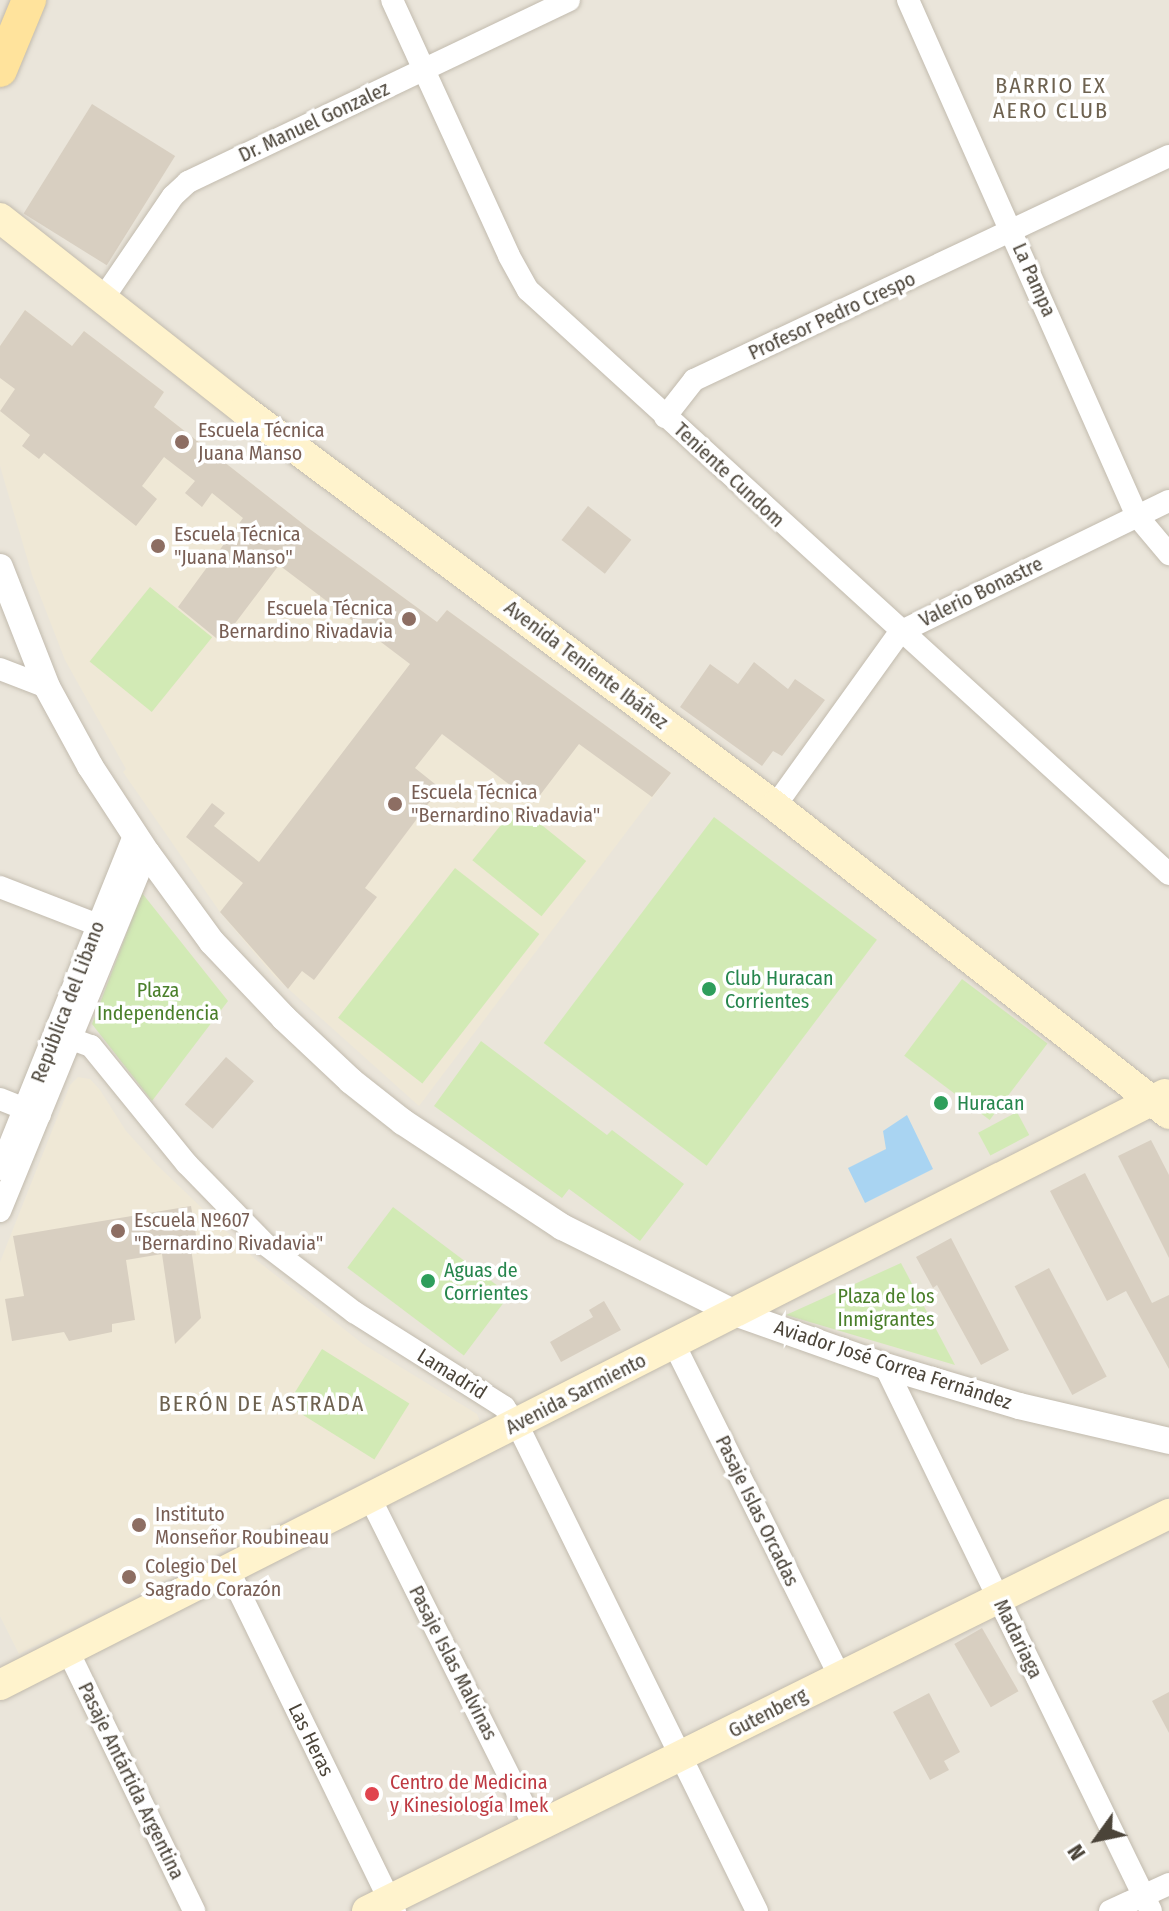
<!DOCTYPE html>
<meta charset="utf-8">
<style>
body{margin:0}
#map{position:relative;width:1169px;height:1911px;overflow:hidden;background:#f6f3ec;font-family:"Fira Sans Condensed",sans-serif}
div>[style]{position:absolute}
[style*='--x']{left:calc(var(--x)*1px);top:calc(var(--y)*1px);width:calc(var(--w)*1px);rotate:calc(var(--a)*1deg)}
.residential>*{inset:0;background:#eae5da;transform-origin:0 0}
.education>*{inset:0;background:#efe8d6}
.green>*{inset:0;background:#d2eab5;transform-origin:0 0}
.water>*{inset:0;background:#a9d4f2}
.building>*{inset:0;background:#d8cfc1;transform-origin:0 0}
.roads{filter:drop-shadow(0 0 2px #c2bbae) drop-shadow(0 0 2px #c2bbae)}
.minor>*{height:22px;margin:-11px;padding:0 11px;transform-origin:11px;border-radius:11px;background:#fff}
.tertiary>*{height:26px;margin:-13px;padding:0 13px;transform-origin:13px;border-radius:13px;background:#fff}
.secondary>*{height:30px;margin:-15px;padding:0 15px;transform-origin:15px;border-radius:15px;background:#fff3cd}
.primary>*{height:34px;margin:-17px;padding:0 17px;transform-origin:17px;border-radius:17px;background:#ffe39c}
.dots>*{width:22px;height:22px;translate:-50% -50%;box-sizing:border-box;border:4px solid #fff;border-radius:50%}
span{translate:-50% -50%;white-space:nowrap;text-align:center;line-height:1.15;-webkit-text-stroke:7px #fff;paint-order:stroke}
.street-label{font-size:20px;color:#4b4439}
.education-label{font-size:20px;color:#785e54}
.left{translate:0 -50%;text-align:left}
.right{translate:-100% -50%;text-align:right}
.leisure-label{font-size:20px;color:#27864d}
.park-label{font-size:20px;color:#4a7f2a}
.health-label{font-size:20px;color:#be3a42}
.neighbourhood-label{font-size:22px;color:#6e6250;letter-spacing:2px}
.north{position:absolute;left:1057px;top:1799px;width:80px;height:80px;-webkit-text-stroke:6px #fff;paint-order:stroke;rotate:237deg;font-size:22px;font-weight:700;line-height:32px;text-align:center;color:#4b4439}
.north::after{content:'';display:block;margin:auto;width:28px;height:36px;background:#4b4439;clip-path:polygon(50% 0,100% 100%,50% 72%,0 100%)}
</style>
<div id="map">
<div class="residential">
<i style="left:0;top:0;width:1169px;height:1911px"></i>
</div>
<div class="education">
<i style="clip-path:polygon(25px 310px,72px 346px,84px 331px,164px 392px,154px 407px,307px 527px,437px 622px,447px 610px,671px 773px,419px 1106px,274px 976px,220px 912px,123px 772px,126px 769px,65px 660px,32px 575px,0 466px,0 346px)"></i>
<i style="clip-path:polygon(78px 1077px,90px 1079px,100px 1090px,126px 1131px,156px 1164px,255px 1259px,363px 1344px,477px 1414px,480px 1422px,19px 1654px,0 1616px,0 1262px,70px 1085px)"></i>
</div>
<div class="green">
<i style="left:150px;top:587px;width:80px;height:96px;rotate:39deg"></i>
<i style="left:517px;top:805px;width:89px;height:71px;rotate:39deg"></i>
<i style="left:714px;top:817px;width:204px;height:283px;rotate:37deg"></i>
<i style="left:455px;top:868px;width:107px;height:190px;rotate:38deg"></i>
<i style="clip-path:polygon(142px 893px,228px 1001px,152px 1101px,92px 1024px)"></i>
<i style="left:962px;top:979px;width:107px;height:96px;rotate:37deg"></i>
<i style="clip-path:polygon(481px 1041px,607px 1135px,612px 1130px,684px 1184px,640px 1241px,569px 1189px,562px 1198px,434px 1106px)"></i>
<i style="left:1017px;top:1112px;width:26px;height:44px;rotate:62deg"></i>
<i style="left:393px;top:1207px;width:146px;height:76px;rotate:37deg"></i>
<i style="clip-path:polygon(901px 1263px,955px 1365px,786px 1315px)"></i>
<i style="left:322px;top:1349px;width:103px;height:66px;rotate:32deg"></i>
</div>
<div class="water">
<i style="clip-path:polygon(907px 1115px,933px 1169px,865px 1203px,848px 1168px,886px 1149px,883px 1131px)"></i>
</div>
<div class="building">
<i style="left:92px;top:104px;width:98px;height:129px;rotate:32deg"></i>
<i style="clip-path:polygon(25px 310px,72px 346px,84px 331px,164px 392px,154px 407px,307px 527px,437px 622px,447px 610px,671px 773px,652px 797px,579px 744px,534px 803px,442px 734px,415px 768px,440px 788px,365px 888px,377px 897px,314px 980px,302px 971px,288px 989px,220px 912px,243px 883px,186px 837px,212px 803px,225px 813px,214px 826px,259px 862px,410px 664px,279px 565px,221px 642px,178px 607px,243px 518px,212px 493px,202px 507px,185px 493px,195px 481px,164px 457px,142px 486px,157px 499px,136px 526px,44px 453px,39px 459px,22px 446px,30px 435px,0 411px,15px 389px,0 378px,0 346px)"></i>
<i style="left:588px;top:506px;width:55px;height:43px;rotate:38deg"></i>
<i style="clip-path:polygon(754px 662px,788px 689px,795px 679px,825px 700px,782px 756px,773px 751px,762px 766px,680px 707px,710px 664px,738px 684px)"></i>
<i style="left:226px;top:1057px;width:37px;height:63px;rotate:41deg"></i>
<i style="clip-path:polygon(1151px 1140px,1169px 1175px,1169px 1258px,1118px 1156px)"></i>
<i style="clip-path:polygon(1085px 1173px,1152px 1303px,1169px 1295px,1169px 1369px,1126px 1291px,1107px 1301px,1050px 1191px)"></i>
<i style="clip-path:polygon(191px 1206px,198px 1247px,191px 1248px,201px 1318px,175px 1344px,162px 1254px,126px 1260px,135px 1320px,112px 1324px,112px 1332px,69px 1341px,64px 1332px,12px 1341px,5px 1299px,24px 1296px,13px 1236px)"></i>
<i style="clip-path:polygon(951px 1238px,1009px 1350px,981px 1365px,937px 1285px,933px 1288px,916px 1257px)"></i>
<i style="left:1049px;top:1268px;width:123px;height:39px;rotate:62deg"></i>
<i style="clip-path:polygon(604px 1301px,621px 1330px,561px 1362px,550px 1342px,593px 1317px,589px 1310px)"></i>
<i style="left:982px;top:1628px;width:73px;height:32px;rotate:60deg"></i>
<i style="clip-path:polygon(1169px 1692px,1169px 1733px,1152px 1701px)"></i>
<i style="clip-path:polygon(929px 1693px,960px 1752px,944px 1761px,949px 1770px,930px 1780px,893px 1712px)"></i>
</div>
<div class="roads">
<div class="minor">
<i style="--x:392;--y:0;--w:281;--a:65.4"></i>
<i style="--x:509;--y:256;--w:39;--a:61"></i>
<i style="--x:528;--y:290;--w:867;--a:42.34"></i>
<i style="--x:908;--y:0;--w:565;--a:66.07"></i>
<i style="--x:1137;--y:516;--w:50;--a:49.9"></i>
<i style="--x:104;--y:297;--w:122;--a:-55.7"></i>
<i style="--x:173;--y:196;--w:21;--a:-43"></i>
<i style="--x:188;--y:182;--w:422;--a:-25.5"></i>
<i style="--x:665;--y:417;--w:47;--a:-51.9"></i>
<i style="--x:694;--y:380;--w:525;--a:-25.25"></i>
<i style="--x:0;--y:669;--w:50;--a:21"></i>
<i style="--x:775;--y:806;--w:214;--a:-54.3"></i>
<i style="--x:900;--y:632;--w:299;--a:-26"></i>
<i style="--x:0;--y:887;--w:119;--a:21.2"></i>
<i style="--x:55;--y:1033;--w:38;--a:20"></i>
<i style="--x:91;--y:1046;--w:152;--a:50.9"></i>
<i style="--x:187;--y:1164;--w:113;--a:45.7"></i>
<i style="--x:266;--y:1245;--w:111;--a:37.3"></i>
<i style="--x:354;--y:1312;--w:178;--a:32.3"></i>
<i style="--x:504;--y:1407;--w:21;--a:53"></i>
<i style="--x:517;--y:1424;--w:543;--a:63.77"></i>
<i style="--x:0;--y:1099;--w:43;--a:21.8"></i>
<i style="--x:0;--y:1169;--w:360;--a:-68.1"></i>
<i style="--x:0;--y:1211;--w:387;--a:-67.7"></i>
<i style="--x:674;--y:1344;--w:372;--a:63.5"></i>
<i style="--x:885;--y:1366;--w:606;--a:63.98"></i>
<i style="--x:370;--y:1498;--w:370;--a:63.4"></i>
<i style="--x:228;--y:1569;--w:381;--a:64"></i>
<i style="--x:68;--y:1651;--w:289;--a:64.1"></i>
<i style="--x:1110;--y:1911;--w:65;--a:-24.6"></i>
</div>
<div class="tertiary">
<i style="--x:0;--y:567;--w:129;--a:68.6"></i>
<i style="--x:47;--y:687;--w:90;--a:61.4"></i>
<i style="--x:90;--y:766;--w:104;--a:56.8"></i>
<i style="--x:147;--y:853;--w:110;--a:53.9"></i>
<i style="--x:212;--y:942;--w:105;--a:46.5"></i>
<i style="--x:284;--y:1018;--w:92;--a:43.2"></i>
<i style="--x:351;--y:1081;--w:66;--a:38.3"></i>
<i style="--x:403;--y:1122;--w:191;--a:33.4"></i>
<i style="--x:562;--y:1227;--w:193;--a:26.4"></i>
<i style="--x:735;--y:1313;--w:159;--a:19.5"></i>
<i style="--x:885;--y:1366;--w:140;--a:16.6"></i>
<i style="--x:1019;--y:1406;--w:154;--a:13.1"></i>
</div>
<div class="secondary">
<i style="--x:0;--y:218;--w:310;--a:38.2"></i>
<i style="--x:244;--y:410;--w:662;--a:36.71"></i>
<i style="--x:775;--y:806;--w:500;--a:38.02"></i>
<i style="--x:0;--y:1685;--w:1306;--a:-26.9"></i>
<i style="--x:367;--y:1911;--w:895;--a:-26.34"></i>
</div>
<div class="primary">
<i style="--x:0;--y:70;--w:76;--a:-67.5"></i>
</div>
</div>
<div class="dots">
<i style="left:182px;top:442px;background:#8d6e63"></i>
<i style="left:158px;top:546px;background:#8d6e63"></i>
<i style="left:409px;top:619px;background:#8d6e63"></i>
<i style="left:395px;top:804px;background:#8d6e63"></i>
<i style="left:709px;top:989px;background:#2e9e5b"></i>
<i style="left:941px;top:1103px;background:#2e9e5b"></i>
<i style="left:118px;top:1231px;background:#8d6e63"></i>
<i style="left:428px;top:1281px;background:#2e9e5b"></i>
<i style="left:139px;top:1525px;background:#8d6e63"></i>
<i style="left:129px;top:1577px;background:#8d6e63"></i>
<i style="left:372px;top:1794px;background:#e0444e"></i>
</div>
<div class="street-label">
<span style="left:314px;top:122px;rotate:-25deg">Dr. Manuel Gonzalez</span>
<span style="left:1034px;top:280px;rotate:66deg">La Pampa</span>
<span style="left:832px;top:316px;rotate:-25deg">Profesor Pedro Crespo</span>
<span style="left:729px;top:475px;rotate:43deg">Teniente Cundom</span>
<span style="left:981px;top:592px;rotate:-26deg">Valerio Bonastre</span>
<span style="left:586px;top:665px;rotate:37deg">Avenida Teniente Ibáñez</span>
<span style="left:68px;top:1002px;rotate:-69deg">República del Libano</span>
<span style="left:893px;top:1365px;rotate:18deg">Aviador José Correa Fernández</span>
<span style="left:452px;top:1374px;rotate:32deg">Lamadrid</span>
<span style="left:576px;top:1394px;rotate:-27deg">Avenida Sarmiento</span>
<span style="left:757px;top:1511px;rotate:64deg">Pasaje Islas Orcadas</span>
<span style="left:1018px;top:1639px;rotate:64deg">Madariaga</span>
<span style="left:453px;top:1663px;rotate:63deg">Pasaje Islas Malvinas</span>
<span style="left:768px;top:1713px;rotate:-27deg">Gutenberg</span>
<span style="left:311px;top:1740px;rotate:64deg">Las Heras</span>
<span style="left:131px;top:1781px;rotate:64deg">Pasaje Antártida Argentina</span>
</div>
<div class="education-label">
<span class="left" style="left:198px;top:442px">Escuela Técnica<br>Juana Manso</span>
<span class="left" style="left:174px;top:546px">Escuela Técnica<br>"Juana Manso"</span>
<span class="right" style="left:393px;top:620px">Escuela Técnica<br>Bernardino Rivadavia</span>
<span class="left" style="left:411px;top:804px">Escuela Técnica<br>"Bernardino Rivadavia"</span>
<span class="left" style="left:134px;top:1232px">Escuela Nº607<br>"Bernardino Rivadavia"</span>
<span class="left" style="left:155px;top:1526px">Instituto<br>Monseñor Roubineau</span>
<span class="left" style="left:145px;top:1578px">Colegio Del<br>Sagrado Corazón</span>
</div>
<div class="leisure-label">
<span class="left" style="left:725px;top:990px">Club Huracan<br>Corrientes</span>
<span class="left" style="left:957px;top:1103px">Huracan</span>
<span class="left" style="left:444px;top:1282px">Aguas de<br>Corrientes</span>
</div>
<div class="park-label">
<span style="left:158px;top:1002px">Plaza<br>Independencia</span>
<span style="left:886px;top:1308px">Plaza de los<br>Inmigrantes</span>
</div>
<div class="health-label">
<span class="left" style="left:390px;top:1794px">Centro de Medicina<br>y Kinesiología Imek</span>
</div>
<div class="neighbourhood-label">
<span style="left:1051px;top:98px">BARRIO EX<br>AERO CLUB</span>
<span style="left:262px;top:1404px">BERÓN DE ASTRADA</span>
</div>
<div class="north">N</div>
</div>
